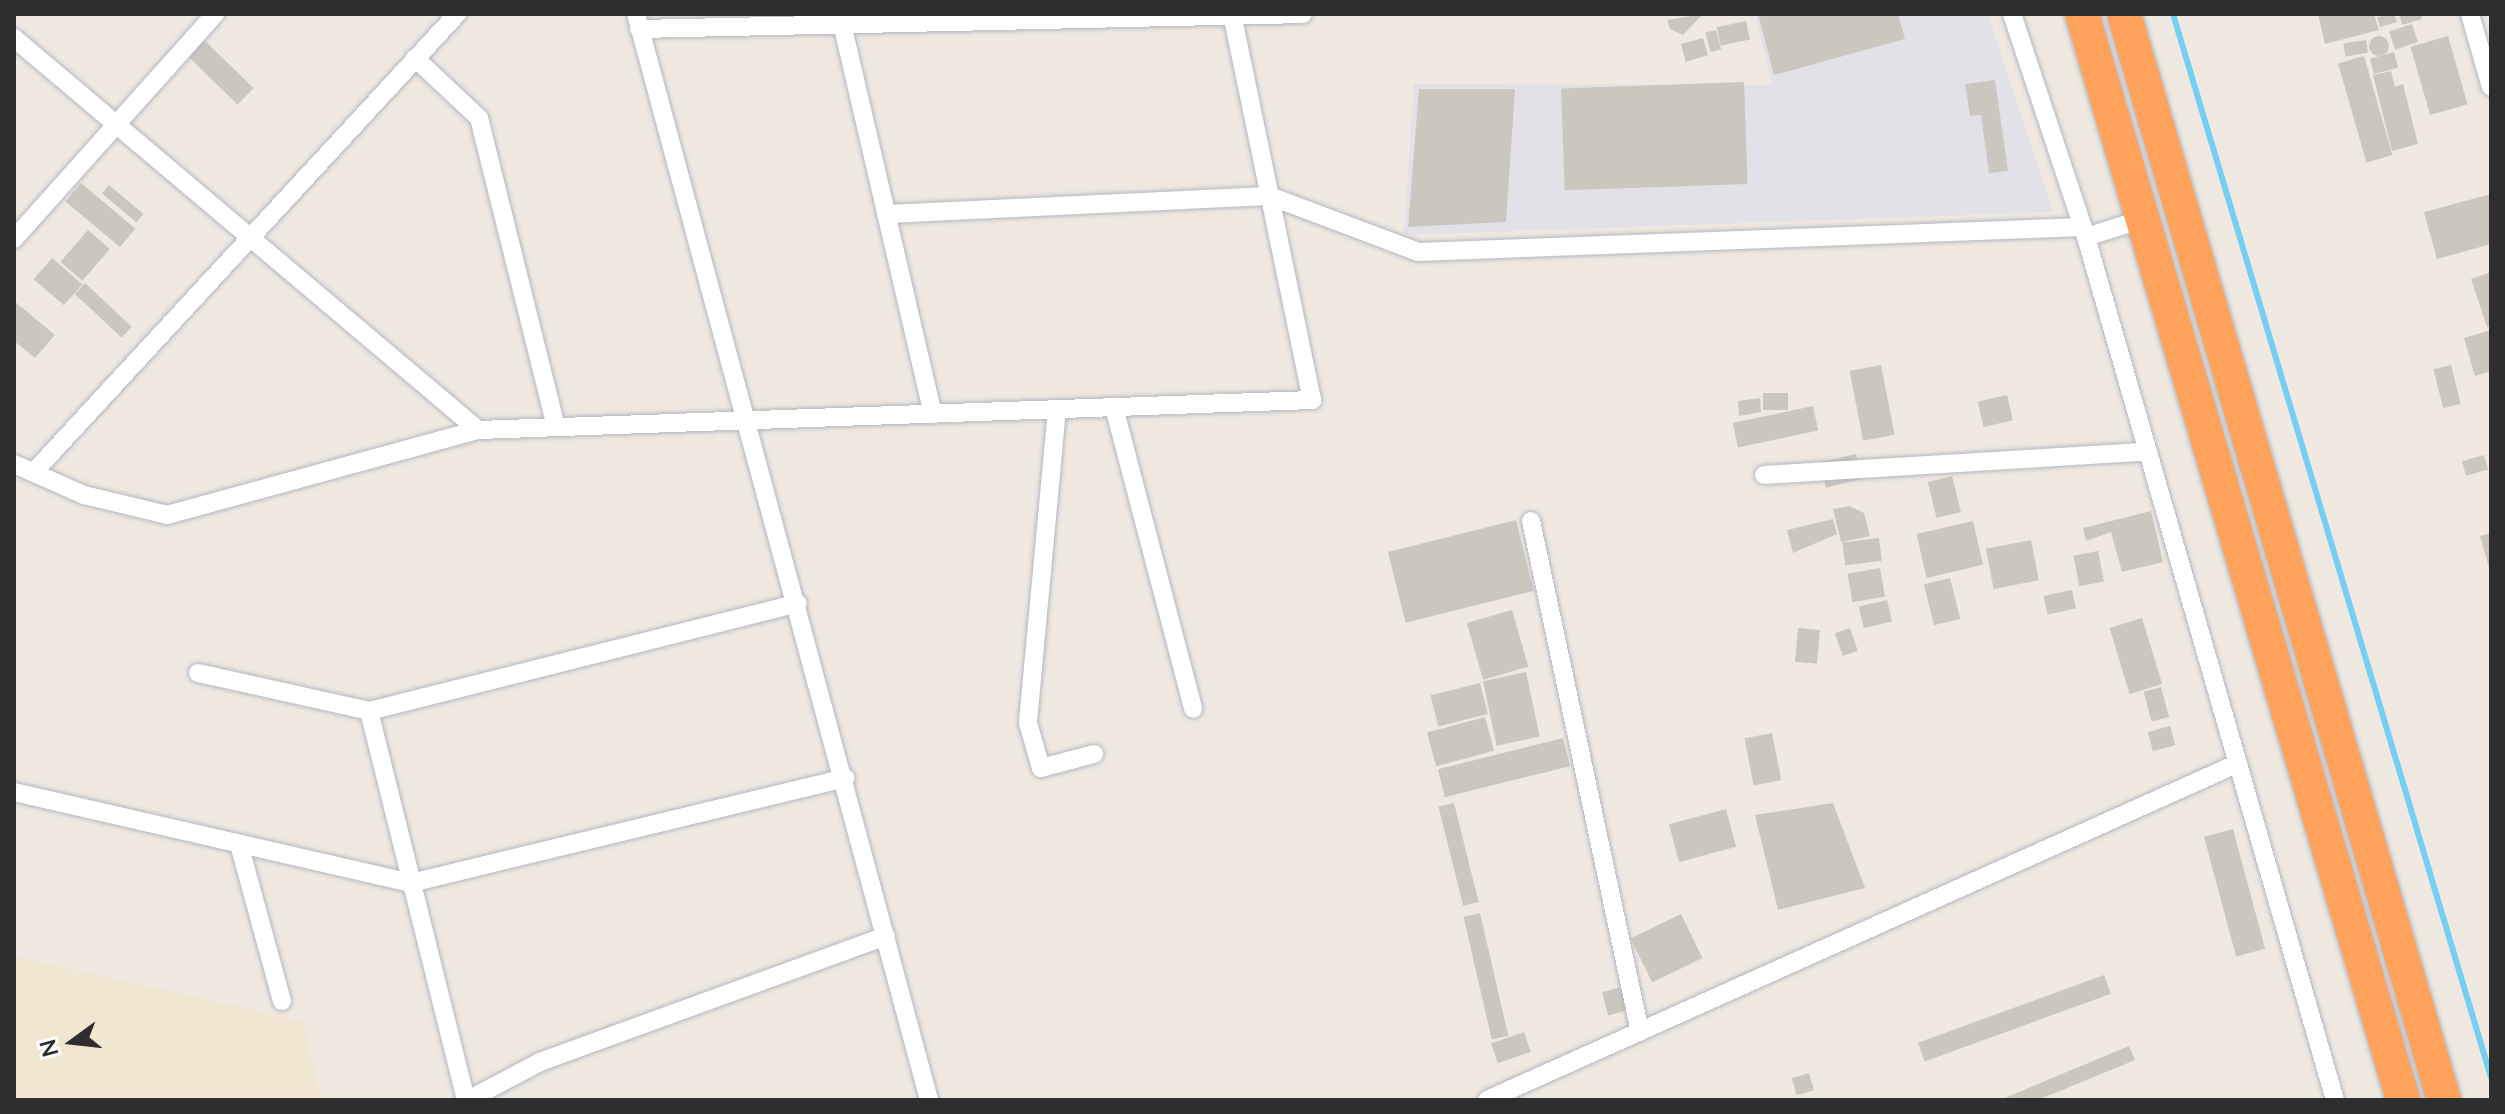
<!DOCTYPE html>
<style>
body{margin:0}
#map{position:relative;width:2505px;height:1114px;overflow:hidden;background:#efe9e1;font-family:Lato,sans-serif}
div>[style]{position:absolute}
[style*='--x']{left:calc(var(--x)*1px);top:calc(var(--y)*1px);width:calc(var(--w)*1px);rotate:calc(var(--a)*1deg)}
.industrial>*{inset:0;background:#e3e1e8}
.education>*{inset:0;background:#f0e6d1}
.stream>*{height:6px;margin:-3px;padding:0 3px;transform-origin:3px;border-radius:3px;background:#75cff0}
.building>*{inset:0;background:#cbc7bf;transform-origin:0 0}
.round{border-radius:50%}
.roads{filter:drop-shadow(0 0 2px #b4b7c1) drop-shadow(0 0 2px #b4b7c1)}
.street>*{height:18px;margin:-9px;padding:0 9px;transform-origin:9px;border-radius:9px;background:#fff}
.highway>*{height:34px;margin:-17px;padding:0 17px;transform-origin:17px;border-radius:17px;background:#ffa35c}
span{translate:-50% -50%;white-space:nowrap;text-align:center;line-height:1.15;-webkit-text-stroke:6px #fff;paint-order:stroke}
.frame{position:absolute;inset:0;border:16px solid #2e2e2e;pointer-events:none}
.north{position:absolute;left:32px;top:1002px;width:80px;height:80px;-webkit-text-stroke:6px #fff;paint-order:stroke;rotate:255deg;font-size:22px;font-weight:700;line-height:32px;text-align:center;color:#2e2e2e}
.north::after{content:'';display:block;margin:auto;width:28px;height:36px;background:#2e2e2e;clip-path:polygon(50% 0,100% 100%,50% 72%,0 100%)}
</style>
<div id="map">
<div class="industrial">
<i style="clip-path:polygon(1755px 14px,1988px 14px,2053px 212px,1404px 235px,1414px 84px,1772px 85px)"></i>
</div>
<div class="education">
<i style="clip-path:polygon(14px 956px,302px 1021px,322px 1100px,14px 1100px)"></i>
</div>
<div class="stream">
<i style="--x:2173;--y:14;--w:1110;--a:73.35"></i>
</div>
<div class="building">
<i style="clip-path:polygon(1703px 14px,1683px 35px,1670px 29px,1667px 20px)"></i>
<i style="clip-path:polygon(1758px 14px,1898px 14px,1905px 39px,1774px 75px)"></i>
<i style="clip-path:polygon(2318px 14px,2374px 14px,2379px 30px,2325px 44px)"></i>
<i style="clip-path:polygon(2394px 14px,2397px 22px,2380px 27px,2377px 17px)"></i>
<i style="clip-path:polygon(2399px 14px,2421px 14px,2422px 19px,2402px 25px)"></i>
<i style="left:1746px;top:21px;width:19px;height:30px;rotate:78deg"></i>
<i style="left:2412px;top:24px;width:19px;height:24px;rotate:72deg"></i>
<i style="left:1716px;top:30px;width:20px;height:11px;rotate:75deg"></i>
<i style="left:2448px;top:36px;width:71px;height:39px;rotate:74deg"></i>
<i class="round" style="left:2369px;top:36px;width:20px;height:20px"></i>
<i style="left:1703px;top:38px;width:18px;height:23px;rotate:74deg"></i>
<i style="left:204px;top:40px;width:69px;height:23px;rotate:44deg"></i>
<i style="left:2366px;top:40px;width:13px;height:23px;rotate:81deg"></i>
<i style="left:2394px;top:52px;width:16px;height:25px;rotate:75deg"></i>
<i style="left:2364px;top:56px;width:103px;height:27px;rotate:74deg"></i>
<i style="clip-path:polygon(2391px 71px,2395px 87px,2403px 84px,2418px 144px,2392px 151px,2373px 75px)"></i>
<i style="clip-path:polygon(1995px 80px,2008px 171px,1989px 173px,1981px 115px,1970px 116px,1965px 84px)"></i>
<i style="left:1744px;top:82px;width:102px;height:183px;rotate:88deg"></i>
<i style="clip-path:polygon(1419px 89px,1515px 89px,1506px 222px,1408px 227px)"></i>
<i style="left:81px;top:183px;width:71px;height:24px;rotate:40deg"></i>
<i style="left:109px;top:185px;width:45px;height:11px;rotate:40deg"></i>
<i style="clip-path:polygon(2491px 194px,2491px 244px,2437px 259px,2424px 212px)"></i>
<i style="left:88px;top:230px;width:29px;height:42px;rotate:41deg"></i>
<i style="left:52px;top:258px;width:40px;height:28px;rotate:41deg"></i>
<i style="clip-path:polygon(2491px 272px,2491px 326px,2487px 327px,2471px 279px)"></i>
<i style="left:85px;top:283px;width:64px;height:15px;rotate:43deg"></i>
<i style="clip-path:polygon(14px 301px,55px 335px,35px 358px,14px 341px)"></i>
<i style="clip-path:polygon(2491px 330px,2491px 371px,2475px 376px,2464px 338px)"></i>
<i style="left:1881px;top:365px;width:71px;height:32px;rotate:79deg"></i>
<i style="left:2451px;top:365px;width:40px;height:18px;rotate:76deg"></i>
<i style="left:1788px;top:393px;width:17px;height:25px;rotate:90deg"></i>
<i style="left:2007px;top:395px;width:26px;height:30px;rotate:77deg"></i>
<i style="clip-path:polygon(1760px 398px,1761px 412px,1739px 416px,1738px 401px)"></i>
<i style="left:1813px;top:406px;width:25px;height:82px;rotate:78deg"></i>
<i style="left:1856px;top:454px;width:26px;height:37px;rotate:77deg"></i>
<i style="left:2484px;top:455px;width:15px;height:23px;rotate:74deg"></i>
<i style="left:1952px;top:476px;width:37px;height:25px;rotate:76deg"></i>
<i style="clip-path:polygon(1849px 506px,1864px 513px,1870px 536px,1841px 542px,1833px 509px)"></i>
<i style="clip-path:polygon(2151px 511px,2163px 562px,2122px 572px,2111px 532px,2086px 541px,2083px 528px)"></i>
<i style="clip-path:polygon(1833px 519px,1837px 534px,1793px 553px,1787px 530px)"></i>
<i style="left:1516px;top:520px;width:73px;height:132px;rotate:76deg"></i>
<i style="left:1973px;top:521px;width:45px;height:58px;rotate:77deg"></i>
<i style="clip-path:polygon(2491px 533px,2491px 570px,2490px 571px,2480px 536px)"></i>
<i style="left:1879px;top:538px;width:23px;height:37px;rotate:83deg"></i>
<i style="left:2031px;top:540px;width:41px;height:46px;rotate:79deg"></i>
<i style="left:2098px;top:551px;width:31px;height:25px;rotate:79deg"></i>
<i style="left:1880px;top:568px;width:29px;height:33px;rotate:80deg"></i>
<i style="left:1950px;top:578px;width:42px;height:27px;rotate:76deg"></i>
<i style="left:2072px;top:590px;width:19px;height:29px;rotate:78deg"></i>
<i style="left:1887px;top:600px;width:22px;height:29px;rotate:77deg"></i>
<i style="left:1512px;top:610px;width:59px;height:47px;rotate:74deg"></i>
<i style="left:2142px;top:618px;width:69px;height:34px;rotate:73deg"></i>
<i style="left:1798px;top:628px;width:22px;height:34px;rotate:5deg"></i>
<i style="left:1850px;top:628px;width:24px;height:16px;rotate:71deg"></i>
<i style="left:1526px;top:672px;width:66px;height:44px;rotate:78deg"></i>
<i style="left:1480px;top:683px;width:32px;height:51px;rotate:76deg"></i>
<i style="left:2161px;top:687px;width:31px;height:18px;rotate:75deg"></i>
<i style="left:1485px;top:717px;width:35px;height:60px;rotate:75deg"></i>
<i style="left:2170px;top:726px;width:20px;height:23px;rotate:75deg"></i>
<i style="left:1772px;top:733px;width:48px;height:28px;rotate:79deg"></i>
<i style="left:1563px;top:738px;width:29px;height:129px;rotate:76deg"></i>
<i style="left:1454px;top:803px;width:102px;height:16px;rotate:76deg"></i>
<i style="clip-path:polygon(1833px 803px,1865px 888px,1778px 910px,1755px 815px)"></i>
<i style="left:1726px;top:809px;width:39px;height:59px;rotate:75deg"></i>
<i style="left:2233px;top:829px;width:124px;height:30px;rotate:75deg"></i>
<i style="left:1480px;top:913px;width:126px;height:17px;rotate:77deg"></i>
<i style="left:1681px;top:914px;width:49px;height:56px;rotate:64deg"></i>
<i style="left:2104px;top:975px;width:20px;height:198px;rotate:70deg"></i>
<i style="left:1629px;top:985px;width:24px;height:28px;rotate:75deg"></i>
<i style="left:1524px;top:1032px;width:21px;height:35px;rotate:71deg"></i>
<i style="clip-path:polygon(2129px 1046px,2135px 1060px,2038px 1100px,2000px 1100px)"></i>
<i style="left:1809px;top:1073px;width:18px;height:18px;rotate:74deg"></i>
</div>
<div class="roads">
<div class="street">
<i style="--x:636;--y:14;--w:1125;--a:74.9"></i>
<i style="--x:2012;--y:14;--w:235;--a:71.6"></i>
<i style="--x:2086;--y:237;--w:898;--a:73.91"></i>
<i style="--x:2470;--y:14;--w:76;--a:74"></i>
<i style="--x:840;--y:15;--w:410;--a:76.9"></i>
<i style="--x:639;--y:29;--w:664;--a:-1.29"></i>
<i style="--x:14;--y:38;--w:607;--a:40.19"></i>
<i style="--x:415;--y:58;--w:88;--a:43.2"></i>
<i style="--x:479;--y:118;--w:318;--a:76"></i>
<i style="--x:886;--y:214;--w:384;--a:-2.7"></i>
<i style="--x:1270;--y:196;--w:158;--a:20.7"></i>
<i style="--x:1418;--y:252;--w:665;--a:-2.15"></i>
<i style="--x:2086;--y:237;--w:60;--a:-17.5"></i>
<i style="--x:14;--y:239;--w:302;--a:-48.2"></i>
<i style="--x:1114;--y:407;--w:312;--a:75.3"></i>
<i style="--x:1057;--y:409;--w:315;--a:95.3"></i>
<i style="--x:1028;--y:723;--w:47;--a:73.9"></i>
<i style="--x:1041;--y:768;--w:55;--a:-14.8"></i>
<i style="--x:14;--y:464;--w:77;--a:23.9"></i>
<i style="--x:84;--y:495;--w:85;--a:13.5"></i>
<i style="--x:167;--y:515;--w:322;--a:-15.3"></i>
<i style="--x:478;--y:430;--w:835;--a:-2.06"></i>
<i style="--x:1312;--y:400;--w:394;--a:-101.7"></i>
<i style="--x:33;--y:473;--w:625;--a:-47.27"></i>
<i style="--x:1764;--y:475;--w:382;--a:-3.5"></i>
<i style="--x:1531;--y:521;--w:522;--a:77.96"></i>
<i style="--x:198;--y:673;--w:175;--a:12.5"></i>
<i style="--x:369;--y:711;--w:442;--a:-14.1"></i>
<i style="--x:369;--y:711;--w:401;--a:76"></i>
<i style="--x:14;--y:792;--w:407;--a:12.9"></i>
<i style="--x:411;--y:883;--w:447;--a:-13.6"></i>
<i style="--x:239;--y:844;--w:163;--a:74.7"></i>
<i style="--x:468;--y:1100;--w:81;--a:-27.8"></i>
<i style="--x:540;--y:1062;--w:368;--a:-20"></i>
<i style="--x:1487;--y:1100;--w:819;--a:-24.15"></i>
</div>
<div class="highway">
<i style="--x:2082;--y:14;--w:1132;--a:73.53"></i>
<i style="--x:2124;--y:14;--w:1132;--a:73.58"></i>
</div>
</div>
<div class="frame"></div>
<div class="north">N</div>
</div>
